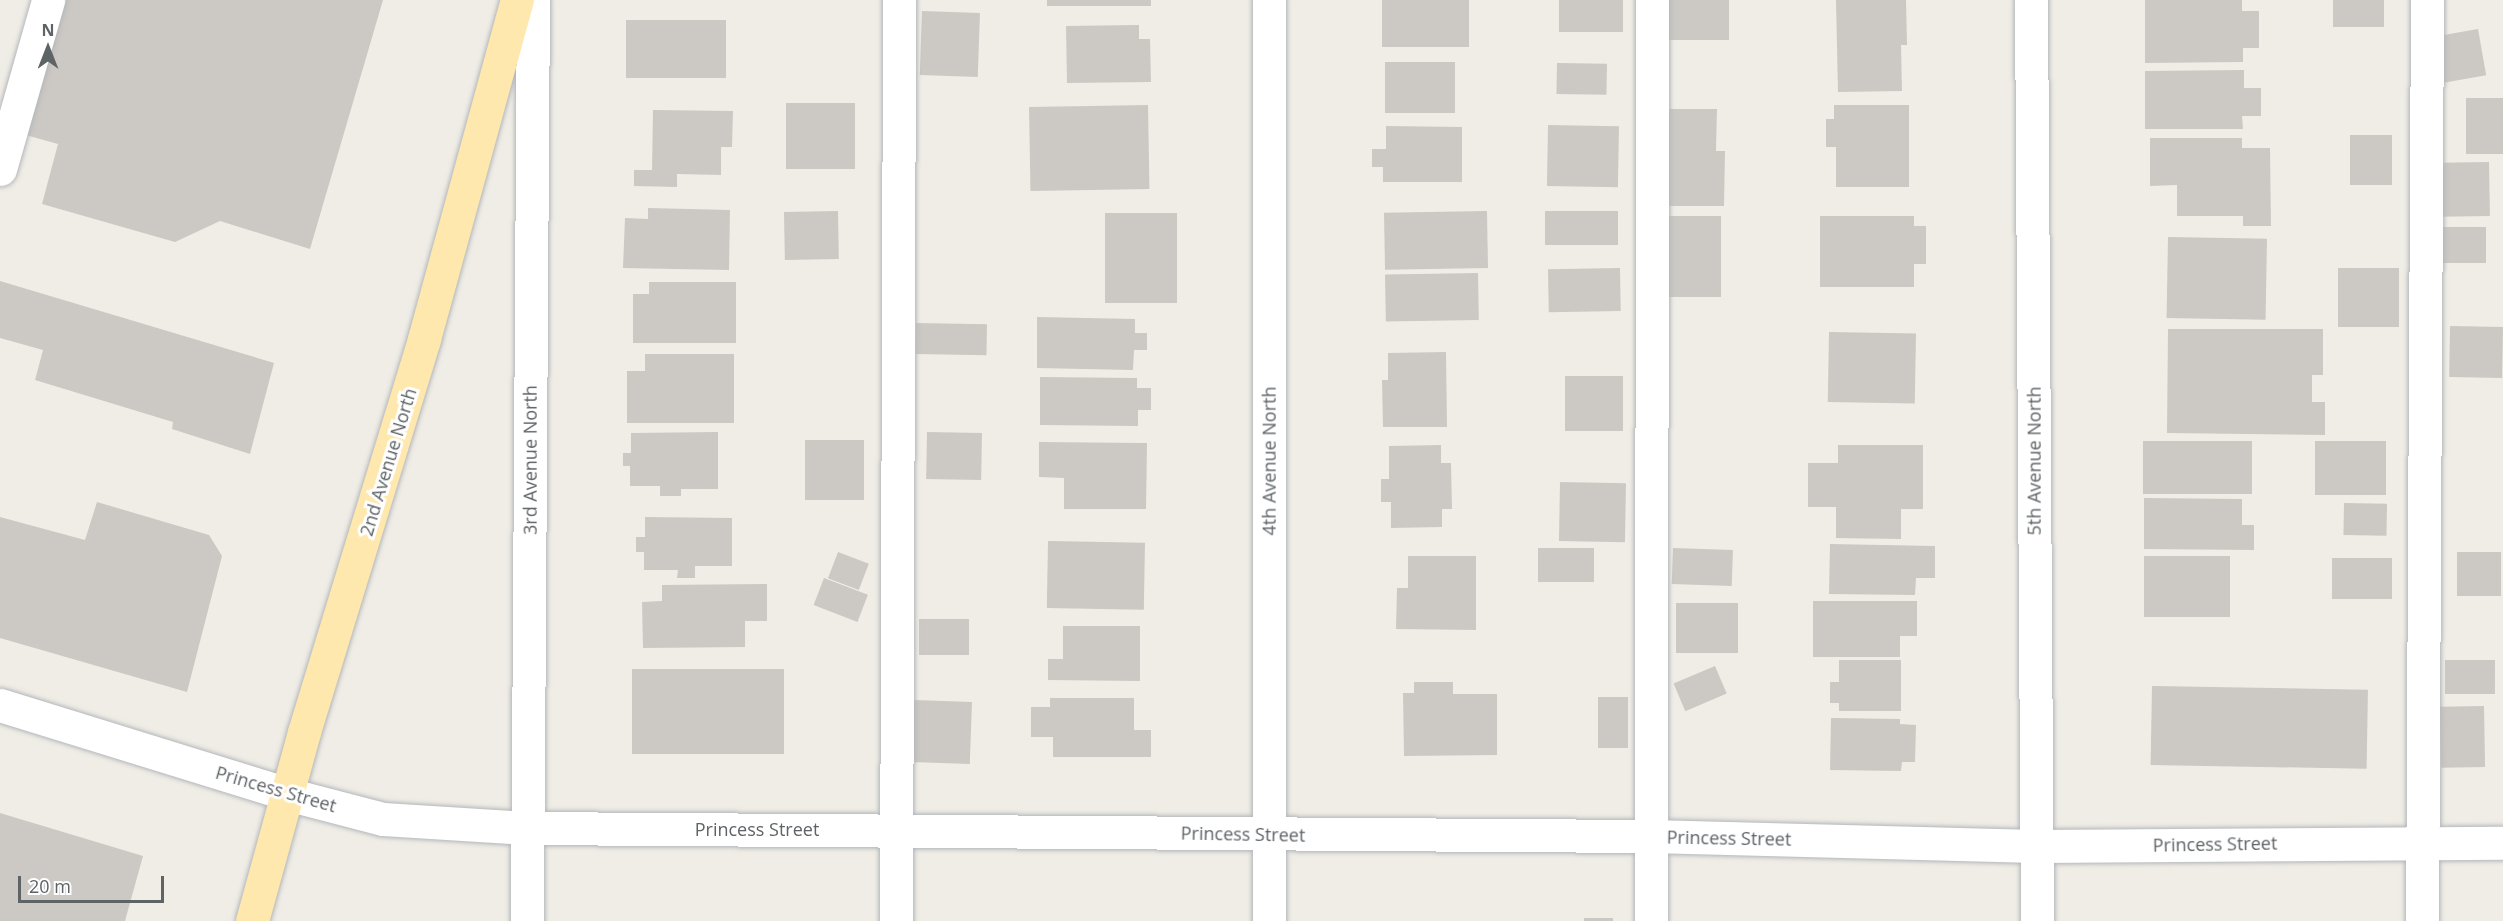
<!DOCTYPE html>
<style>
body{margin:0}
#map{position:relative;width:2503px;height:921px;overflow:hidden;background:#f0ede6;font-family:"Open Sans",sans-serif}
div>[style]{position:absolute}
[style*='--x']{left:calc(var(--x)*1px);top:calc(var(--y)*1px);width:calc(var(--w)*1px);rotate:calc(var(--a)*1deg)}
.building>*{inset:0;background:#ccc8c3;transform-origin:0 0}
.roads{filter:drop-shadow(0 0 2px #b3b7bb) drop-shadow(0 0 2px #b3b7bb)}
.minor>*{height:33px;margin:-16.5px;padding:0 16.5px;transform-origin:16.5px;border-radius:16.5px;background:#fff}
.major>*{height:33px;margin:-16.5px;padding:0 16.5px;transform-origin:16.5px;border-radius:16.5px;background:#fee8ad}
span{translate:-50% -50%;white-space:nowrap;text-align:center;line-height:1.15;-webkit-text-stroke:6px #fff;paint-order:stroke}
.street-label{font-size:18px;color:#5e6366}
.north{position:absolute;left:18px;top:18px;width:60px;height:60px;-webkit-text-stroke:4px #fff;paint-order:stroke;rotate:0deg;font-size:16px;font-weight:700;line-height:24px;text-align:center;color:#5e6366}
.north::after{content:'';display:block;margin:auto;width:21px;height:27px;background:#5e6366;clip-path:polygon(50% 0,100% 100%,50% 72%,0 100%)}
.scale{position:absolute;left:18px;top:876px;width:146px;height:27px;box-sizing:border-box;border:3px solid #5e6366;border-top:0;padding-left:8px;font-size:18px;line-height:21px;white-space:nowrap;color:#5e6366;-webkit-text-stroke:4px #fff;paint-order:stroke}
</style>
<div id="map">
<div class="building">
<i style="clip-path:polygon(59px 0,383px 0,310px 249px,220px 221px,175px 242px,42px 204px,58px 144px,22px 134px)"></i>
<i style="left:1047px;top:0;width:104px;height:6px"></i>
<i style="left:1382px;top:0;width:87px;height:47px"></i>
<i style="left:1559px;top:0;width:64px;height:32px"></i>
<i style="left:1669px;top:0;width:60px;height:40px"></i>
<i style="clip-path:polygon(1836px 0,1906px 0,1907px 45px,1901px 45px,1902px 91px,1838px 92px)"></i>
<i style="clip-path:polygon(2145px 0,2242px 0,2242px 11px,2259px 11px,2259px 48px,2243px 48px,2243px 62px,2145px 63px)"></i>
<i style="left:2333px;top:0;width:51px;height:27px"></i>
<i style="left:922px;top:11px;width:58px;height:64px;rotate:2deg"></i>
<i style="left:726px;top:20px;width:58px;height:100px;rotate:90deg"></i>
<i style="clip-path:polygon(1139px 25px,1139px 39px,1150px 39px,1151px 82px,1067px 83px,1066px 26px)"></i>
<i style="left:2478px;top:29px;width:47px;height:49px;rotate:80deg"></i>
<i style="left:1385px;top:62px;width:70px;height:51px"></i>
<i style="left:1557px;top:63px;width:50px;height:31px;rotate:1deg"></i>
<i style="clip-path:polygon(2244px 70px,2244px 88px,2261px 88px,2261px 116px,2242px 116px,2243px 129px,2145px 129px,2145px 71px)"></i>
<i style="left:2466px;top:98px;width:37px;height:56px"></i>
<i style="left:786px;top:103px;width:69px;height:66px"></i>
<i style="left:1148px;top:105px;width:84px;height:119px;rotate:89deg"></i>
<i style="clip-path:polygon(1834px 105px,1909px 105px,1909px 187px,1836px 187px,1836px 147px,1826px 147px,1826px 119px,1834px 119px)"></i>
<i style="clip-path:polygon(1667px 109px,1717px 109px,1716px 151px,1725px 151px,1724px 206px,1666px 206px)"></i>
<i style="clip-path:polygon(653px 110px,733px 111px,732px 147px,721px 147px,721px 175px,677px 174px,677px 187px,634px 186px,634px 170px,652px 170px)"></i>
<i style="left:1548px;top:125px;width:71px;height:61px;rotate:1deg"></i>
<i style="clip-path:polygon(1386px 126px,1462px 127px,1462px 182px,1383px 182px,1383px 167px,1372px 167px,1372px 149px,1386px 149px)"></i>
<i style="left:2350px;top:135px;width:42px;height:50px"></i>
<i style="clip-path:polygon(2150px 138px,2242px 138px,2242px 148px,2270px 148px,2271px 226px,2243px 226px,2243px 216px,2177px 216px,2177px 185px,2150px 186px)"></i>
<i style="left:2489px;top:162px;width:54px;height:50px;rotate:89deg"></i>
<i style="clip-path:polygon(648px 208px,730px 210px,729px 270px,623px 268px,625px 218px,648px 219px)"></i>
<i style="left:838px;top:211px;width:48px;height:54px;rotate:89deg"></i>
<i style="left:1487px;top:211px;width:57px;height:103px;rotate:89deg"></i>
<i style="left:1545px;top:211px;width:73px;height:34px"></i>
<i style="left:1105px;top:213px;width:72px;height:90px"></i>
<i style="left:1668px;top:216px;width:53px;height:81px"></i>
<i style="clip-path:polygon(1820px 216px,1914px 216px,1914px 226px,1926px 226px,1926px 264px,1914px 264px,1914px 287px,1820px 287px)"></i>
<i style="left:2435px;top:227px;width:51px;height:36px"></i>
<i style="left:2168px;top:237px;width:99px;height:81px;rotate:1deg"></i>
<i style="left:1620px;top:268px;width:43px;height:72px;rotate:89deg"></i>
<i style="left:2338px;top:268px;width:61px;height:59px"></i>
<i style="left:1478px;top:273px;width:47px;height:93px;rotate:89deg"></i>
<i style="clip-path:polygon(0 281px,274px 363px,250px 454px,172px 429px,173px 422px,35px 380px,43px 350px,0 338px)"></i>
<i style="clip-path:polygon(649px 282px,736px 282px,736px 343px,633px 343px,633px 294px,649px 294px)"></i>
<i style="clip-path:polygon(1037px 317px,1135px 319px,1135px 333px,1147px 333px,1147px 350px,1134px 350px,1133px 370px,1037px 368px)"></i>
<i style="left:916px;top:323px;width:71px;height:31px;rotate:1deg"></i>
<i style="left:2450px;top:326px;width:53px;height:51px;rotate:1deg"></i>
<i style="clip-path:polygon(2168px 329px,2323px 329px,2323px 375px,2312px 375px,2312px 402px,2325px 402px,2325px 435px,2167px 433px)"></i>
<i style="left:1829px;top:332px;width:87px;height:70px;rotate:1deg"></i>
<i style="clip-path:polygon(1446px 352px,1447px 427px,1383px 427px,1382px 380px,1388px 380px,1388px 353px)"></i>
<i style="clip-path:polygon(645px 354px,734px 354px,734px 423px,627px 423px,627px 371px,645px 371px)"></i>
<i style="left:1565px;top:376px;width:58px;height:55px"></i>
<i style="clip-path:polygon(1040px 377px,1137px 378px,1137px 388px,1151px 388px,1151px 410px,1138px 410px,1138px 426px,1040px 425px)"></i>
<i style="clip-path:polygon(718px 432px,718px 489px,681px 489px,681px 496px,660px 496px,660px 486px,630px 486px,630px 466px,623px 466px,623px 453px,631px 453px,631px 433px)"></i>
<i style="left:927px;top:432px;width:55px;height:47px;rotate:1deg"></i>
<i style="left:805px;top:440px;width:59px;height:60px"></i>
<i style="left:2143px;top:441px;width:109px;height:53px"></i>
<i style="left:2315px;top:441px;width:71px;height:54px"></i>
<i style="clip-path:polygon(1039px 442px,1147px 443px,1146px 509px,1064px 509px,1064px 478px,1039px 477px)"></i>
<i style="clip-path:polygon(1441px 445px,1441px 463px,1451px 463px,1452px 509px,1442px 509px,1442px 527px,1391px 528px,1391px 502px,1381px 502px,1381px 479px,1389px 479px,1389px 446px)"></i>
<i style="clip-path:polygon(1838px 445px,1923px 445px,1923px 509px,1901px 509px,1901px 539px,1836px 538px,1836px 507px,1808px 507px,1808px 463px,1838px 463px)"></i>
<i style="left:1560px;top:482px;width:66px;height:59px;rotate:1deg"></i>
<i style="clip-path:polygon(2144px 498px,2242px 499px,2242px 525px,2254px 525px,2254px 550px,2144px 549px)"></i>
<i style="clip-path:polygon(97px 502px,209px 535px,222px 556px,187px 692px,0 638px,0 517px,85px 540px)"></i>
<i style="left:2344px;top:503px;width:43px;height:32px;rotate:1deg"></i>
<i style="clip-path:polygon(645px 517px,732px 518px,732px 566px,695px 566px,695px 578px,677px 578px,678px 570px,644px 570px,644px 552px,636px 552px,636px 537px,645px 537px)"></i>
<i style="left:1048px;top:541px;width:97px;height:67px;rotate:1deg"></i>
<i style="clip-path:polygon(1830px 544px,1935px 546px,1935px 578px,1916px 578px,1915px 595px,1829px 594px)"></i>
<i style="left:1538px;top:548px;width:56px;height:34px"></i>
<i style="left:1673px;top:548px;width:60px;height:36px;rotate:2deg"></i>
<i style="left:838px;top:552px;width:33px;height:28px;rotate:21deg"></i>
<i style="left:2457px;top:552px;width:44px;height:44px"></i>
<i style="clip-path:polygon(1408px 556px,1476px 556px,1476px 630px,1396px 629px,1397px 588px,1408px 588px)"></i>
<i style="left:2230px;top:556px;width:61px;height:86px;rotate:90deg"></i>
<i style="left:2332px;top:558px;width:60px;height:41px"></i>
<i style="left:824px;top:578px;width:47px;height:29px;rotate:21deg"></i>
<i style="clip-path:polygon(767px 584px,767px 621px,745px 621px,745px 647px,643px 648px,642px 602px,662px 601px,662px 585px)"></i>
<i style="clip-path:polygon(1813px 601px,1917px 601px,1917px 636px,1900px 636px,1900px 657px,1813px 657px)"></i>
<i style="left:1738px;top:603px;width:50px;height:62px;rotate:90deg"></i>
<i style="left:969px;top:619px;width:36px;height:50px;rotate:90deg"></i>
<i style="clip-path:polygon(1063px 626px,1140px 626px,1140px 681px,1048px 680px,1048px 659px,1063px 659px)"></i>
<i style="clip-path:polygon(1839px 660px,1901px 660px,1901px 711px,1839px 711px,1839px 703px,1830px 703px,1830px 682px,1839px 682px)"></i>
<i style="left:2445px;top:660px;width:50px;height:34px"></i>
<i style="left:1715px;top:666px;width:30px;height:45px;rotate:67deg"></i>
<i style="left:784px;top:669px;width:85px;height:152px;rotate:90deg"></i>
<i style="clip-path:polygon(1414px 682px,1453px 682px,1453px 694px,1497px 694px,1497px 755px,1404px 756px,1403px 693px,1414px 693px)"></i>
<i style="left:2152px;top:686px;width:216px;height:79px;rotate:1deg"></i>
<i style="left:1598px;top:697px;width:30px;height:51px"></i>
<i style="clip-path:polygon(1050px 698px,1134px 698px,1134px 730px,1151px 730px,1151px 757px,1053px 757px,1053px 737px,1031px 737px,1031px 707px,1050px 707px)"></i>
<i style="left:914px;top:700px;width:58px;height:62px;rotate:2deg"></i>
<i style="left:2484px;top:706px;width:61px;height:44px;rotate:89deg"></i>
<i style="clip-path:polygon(1831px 718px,1900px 719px,1900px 724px,1916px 725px,1915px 762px,1902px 762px,1901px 771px,1830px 770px)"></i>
<i style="clip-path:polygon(0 813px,143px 856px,125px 921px,0 921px)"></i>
<i style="left:1584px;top:918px;width:29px;height:3px"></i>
</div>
<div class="roads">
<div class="minor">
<i style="--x:2031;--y:0;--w:921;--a:89.63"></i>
<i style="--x:0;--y:169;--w:176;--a:-74.1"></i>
<i style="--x:0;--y:705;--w:300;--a:17.2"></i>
<i style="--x:287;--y:794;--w:99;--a:14.6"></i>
<i style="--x:383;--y:819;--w:144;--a:3.6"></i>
<i style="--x:527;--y:828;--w:1123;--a:0.41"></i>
<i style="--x:1650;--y:836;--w:386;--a:1.5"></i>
<i style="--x:2036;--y:846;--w:467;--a:-0.4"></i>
<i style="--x:527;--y:921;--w:921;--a:-89.63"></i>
<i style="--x:896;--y:921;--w:921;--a:-89.81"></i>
<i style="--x:1269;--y:921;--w:921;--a:-90"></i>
<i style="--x:1651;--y:921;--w:921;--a:-89.94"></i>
<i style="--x:2422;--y:921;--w:921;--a:-89.69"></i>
</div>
<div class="major">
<i style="--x:252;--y:921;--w:196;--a:-74.6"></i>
<i style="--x:304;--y:732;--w:411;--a:-73"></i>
<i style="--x:424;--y:339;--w:352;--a:-74.7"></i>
</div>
</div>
<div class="street-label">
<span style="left:530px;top:460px;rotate:-90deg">3rd Avenue North</span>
<span style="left:1269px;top:461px;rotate:-90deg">4th Avenue North</span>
<span style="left:2034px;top:461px;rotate:-90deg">5th Avenue North</span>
<span style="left:388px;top:462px;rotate:-73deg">2nd Avenue North</span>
<span style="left:276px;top:789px;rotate:16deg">Princess Street</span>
<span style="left:757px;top:829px">Princess Street</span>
<span style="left:1243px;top:834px;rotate:1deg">Princess Street</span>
<span style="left:1729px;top:838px;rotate:1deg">Princess Street</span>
<span style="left:2215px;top:844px;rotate:-1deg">Princess Street</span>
</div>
<div class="north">N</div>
<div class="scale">20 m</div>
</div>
